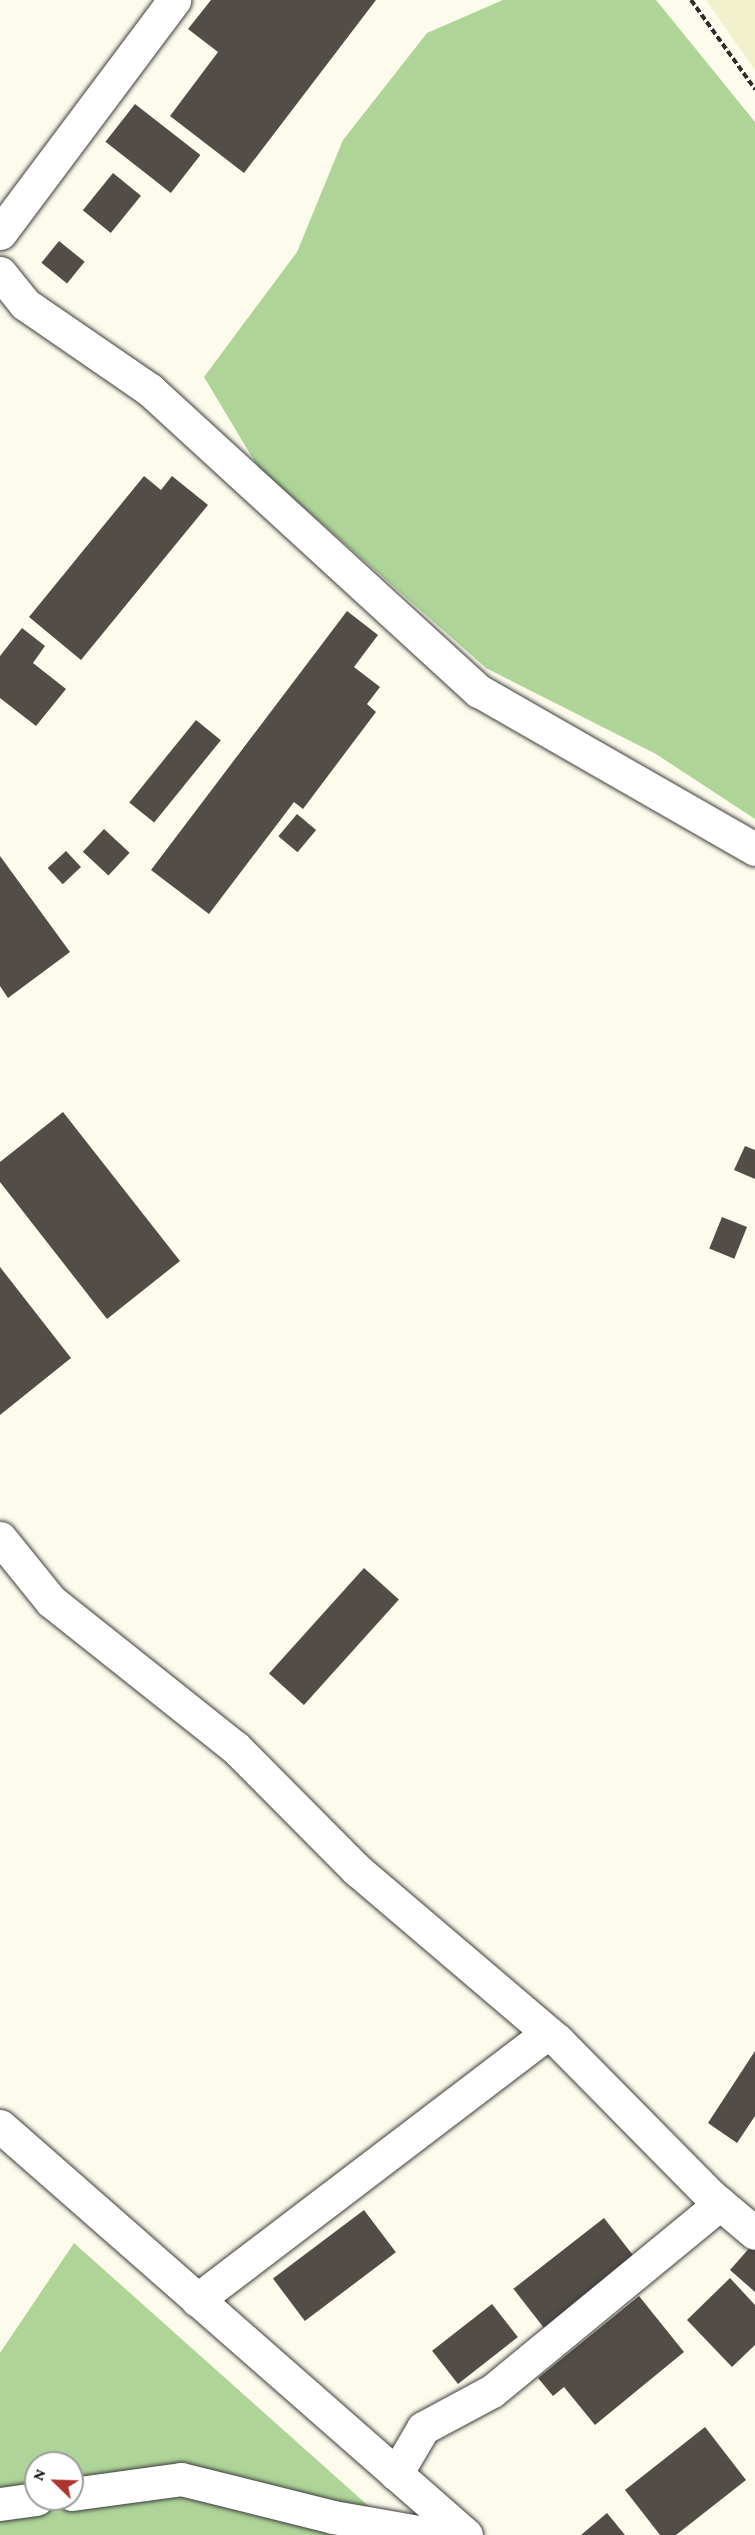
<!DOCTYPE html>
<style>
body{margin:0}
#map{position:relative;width:755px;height:2535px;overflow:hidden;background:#fdfbeb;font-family:"Crimson Pro",serif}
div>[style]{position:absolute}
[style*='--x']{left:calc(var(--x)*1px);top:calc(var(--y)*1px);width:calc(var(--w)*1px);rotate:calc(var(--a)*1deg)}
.farmland>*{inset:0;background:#f1f1cd}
.forest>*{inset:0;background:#aed498}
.building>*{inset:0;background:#534d48;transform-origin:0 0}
.path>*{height:4px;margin-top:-2px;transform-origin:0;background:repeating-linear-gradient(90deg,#2d2d2d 0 6px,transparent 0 9px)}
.roads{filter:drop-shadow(0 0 2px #3e3e3e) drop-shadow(0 0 2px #3e3e3e)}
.minor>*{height:33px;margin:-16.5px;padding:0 16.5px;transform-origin:16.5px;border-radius:16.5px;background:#fff}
.tertiary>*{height:33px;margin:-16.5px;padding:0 16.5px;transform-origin:16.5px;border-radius:16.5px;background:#fff}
span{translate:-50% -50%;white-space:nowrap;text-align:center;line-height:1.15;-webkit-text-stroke:6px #fff;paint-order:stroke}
.north{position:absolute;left:24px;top:2451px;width:60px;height:60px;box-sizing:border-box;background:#fff;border:2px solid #9d9d9d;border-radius:50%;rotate:293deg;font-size:16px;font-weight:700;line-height:24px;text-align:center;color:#0b0b0b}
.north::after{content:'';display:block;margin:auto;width:21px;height:27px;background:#af342f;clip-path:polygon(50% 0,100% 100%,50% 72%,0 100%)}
</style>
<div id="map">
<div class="farmland">
<i style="clip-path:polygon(706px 0,755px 0,755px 70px)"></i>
</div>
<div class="forest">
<i style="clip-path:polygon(503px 0,656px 0,755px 122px,755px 819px,656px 754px,486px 668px,258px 467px,204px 377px,297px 252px,343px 140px,427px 33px)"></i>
<i style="clip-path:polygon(evenodd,74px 2243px,401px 2535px,0 2535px,0 2353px,74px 2243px,36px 2463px,72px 2463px,72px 2499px,36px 2499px,36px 2463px)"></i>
</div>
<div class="building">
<i style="clip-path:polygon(211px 0,376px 0,244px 173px,170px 116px,218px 52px,188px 29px)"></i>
<i style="left:135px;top:104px;width:83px;height:48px;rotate:38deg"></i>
<i style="left:113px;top:173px;width:36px;height:48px;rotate:39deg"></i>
<i style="left:59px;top:241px;width:33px;height:28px;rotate:39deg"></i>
<i style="clip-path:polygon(144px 476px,161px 490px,172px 476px,208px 505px,81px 660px,29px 617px)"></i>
<i style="clip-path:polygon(347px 611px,378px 635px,354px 667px,380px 687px,367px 704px,376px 712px,303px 809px,294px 802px,209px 914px,151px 870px)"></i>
<i style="clip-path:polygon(22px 628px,45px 646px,33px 663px,66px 689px,36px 726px,0 698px,0 656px)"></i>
<i style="left:196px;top:720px;width:32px;height:106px;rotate:39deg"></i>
<i style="left:297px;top:814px;width:25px;height:29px;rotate:40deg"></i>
<i style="left:104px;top:829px;width:35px;height:31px;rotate:43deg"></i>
<i style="left:66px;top:851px;width:22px;height:25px;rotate:47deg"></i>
<i style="clip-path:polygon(0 856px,70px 952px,8px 998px,0 986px)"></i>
<i style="clip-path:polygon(63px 1112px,180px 1261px,107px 1319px,0 1182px,0 1162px)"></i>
<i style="clip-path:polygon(745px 1146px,755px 1150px,755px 1179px,734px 1170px)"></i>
<i style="left:722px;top:1217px;width:27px;height:34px;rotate:22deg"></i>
<i style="clip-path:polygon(0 1267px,71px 1358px,0 1415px)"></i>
<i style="left:364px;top:1568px;width:47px;height:142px;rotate:42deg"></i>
<i style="clip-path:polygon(755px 2051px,755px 2116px,737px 2143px,708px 2123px)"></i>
<i style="left:364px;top:2210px;width:53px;height:114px;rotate:53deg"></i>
<i style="left:604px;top:2218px;width:56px;height:115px;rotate:52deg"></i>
<i style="clip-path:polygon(752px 2245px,755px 2248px,755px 2292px,730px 2270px)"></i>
<i style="clip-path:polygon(730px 2278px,755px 2305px,755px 2345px,732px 2367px,687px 2320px)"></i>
<i style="clip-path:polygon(639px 2296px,684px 2352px,595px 2425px,564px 2387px,553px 2396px,538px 2378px)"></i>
<i style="left:492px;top:2304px;width:42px;height:76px;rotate:52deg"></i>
<i style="clip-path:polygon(705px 2427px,746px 2480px,676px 2535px,660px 2535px,625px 2490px)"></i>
<i style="clip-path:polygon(607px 2513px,625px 2535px,581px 2535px)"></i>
</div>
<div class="path">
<i style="--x:691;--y:0;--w:110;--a:54.3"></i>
</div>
<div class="roads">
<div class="minor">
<i style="--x:0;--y:273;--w:40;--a:51"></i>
<i style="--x:25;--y:304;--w:152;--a:34.5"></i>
<i style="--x:150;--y:390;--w:446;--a:42.5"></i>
<i style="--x:479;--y:691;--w:318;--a:29.8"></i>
<i style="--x:0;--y:1538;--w:81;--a:51"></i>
<i style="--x:51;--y:1601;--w:236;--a:38.5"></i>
<i style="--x:236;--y:1748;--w:172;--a:45.2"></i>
<i style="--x:357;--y:1870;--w:262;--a:40.4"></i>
<i style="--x:557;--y:2040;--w:219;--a:45.4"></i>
<i style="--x:711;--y:2196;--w:57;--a:40.1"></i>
<i style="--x:197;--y:2300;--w:441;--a:-37.3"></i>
<i style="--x:396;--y:2474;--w:53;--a:-59.6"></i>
<i style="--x:423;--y:2428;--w:78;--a:-28.2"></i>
<i style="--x:492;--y:2391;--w:295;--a:-39.4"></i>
<i style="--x:72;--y:2494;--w:110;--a:-7.8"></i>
<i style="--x:181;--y:2479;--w:157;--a:14"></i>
<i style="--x:333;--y:2517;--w:104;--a:10"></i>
<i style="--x:0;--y:2504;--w:37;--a:-8"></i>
</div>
<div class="tertiary">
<i style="--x:0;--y:233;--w:291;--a:-53.2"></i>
<i style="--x:0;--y:2126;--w:620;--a:41.27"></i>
</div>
</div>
<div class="north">N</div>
</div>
